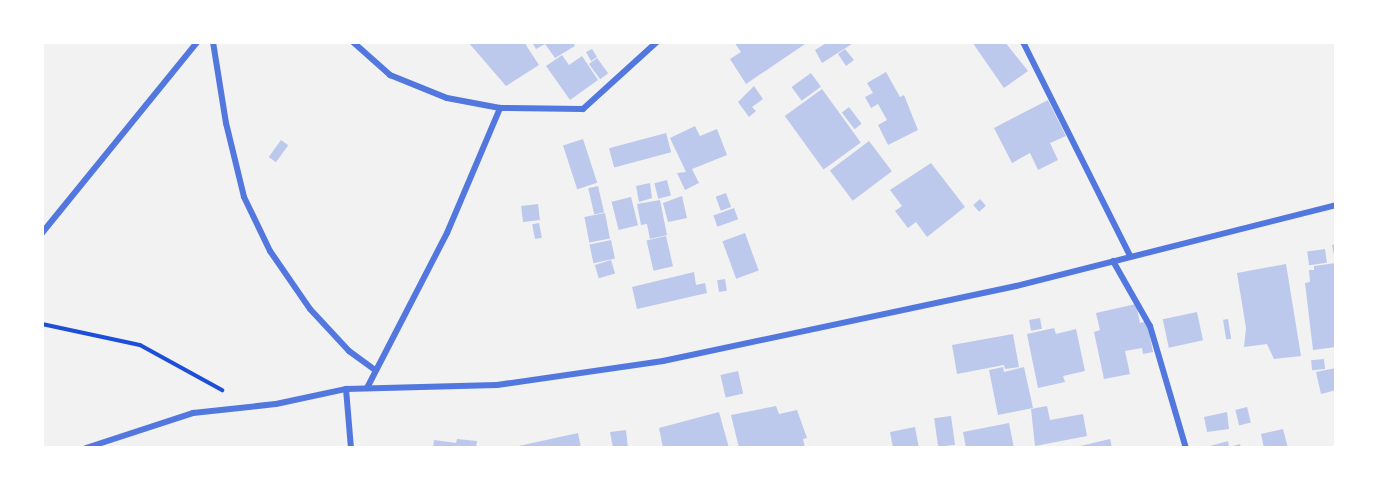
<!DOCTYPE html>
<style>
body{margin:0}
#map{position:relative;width:1378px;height:490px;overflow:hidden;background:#f2f2f2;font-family:"Libre Baskerville",serif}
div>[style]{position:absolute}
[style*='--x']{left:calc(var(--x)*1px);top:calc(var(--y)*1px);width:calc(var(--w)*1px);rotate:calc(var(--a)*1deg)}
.building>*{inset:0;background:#bdc9ec;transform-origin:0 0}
.path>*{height:4px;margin:-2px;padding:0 2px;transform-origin:2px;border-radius:2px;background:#1d4ed8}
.minor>*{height:6px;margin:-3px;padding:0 3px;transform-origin:3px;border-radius:3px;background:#5277de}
span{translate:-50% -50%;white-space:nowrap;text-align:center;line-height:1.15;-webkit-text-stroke:6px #fff;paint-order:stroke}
.frame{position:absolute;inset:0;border:44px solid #fff;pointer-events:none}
</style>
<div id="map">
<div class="building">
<i style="clip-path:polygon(468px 42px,524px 42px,539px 65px,506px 86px)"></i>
<i style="clip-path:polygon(532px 42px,573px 42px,575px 46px,555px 58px,545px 44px,536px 49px)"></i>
<i style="clip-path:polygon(734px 42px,808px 42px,746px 84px,730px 59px,741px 52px)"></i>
<i style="clip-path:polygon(828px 42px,855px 42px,822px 63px,815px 50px)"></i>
<i style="clip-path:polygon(972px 42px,1005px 42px,1028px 71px,1004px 88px)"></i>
<i style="clip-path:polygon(592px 49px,597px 57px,591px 61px,586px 52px)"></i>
<i style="clip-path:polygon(845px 49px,854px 60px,846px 66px,838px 54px)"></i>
<i style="clip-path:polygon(562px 55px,569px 65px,582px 56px,598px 80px,570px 100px,546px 66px)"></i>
<i style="left:597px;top:58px;width:19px;height:10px;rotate:54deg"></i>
<i style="clip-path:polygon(886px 72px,900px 97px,904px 95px,918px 130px,888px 145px,878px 125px,887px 120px,878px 104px,871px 108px,865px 97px,873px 93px,867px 83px)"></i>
<i style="left:811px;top:73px;width:17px;height:24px;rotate:54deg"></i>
<i style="clip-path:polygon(754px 86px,763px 99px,752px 107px,756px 111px,749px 117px,738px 102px)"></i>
<i style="left:822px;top:89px;width:66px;height:46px;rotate:54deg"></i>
<i style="clip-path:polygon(1048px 100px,1066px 136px,1050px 143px,1058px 160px,1038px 170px,1030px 153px,1012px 163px,994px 128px)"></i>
<i style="left:849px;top:107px;width:21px;height:9px;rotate:53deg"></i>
<i style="clip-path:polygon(695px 126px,700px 136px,717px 129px,727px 155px,692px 169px,699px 183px,685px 190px,677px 173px,686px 172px,670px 138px)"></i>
<i style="left:666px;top:133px;width:20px;height:59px;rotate:75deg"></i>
<i style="left:583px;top:139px;width:46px;height:21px;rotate:72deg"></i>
<i style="left:281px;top:140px;width:9px;height:21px;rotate:36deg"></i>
<i style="left:869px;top:141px;width:38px;height:49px;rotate:53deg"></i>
<i style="clip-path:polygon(931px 163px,965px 207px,927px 237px,916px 222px,908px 228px,895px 211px,902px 206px,890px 190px)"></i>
<i style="left:667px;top:180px;width:16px;height:13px;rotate:76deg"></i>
<i style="clip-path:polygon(650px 183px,652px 198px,639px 202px,636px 186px)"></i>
<i style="left:598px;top:186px;width:27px;height:10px;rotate:77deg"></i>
<i style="left:726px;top:193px;width:15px;height:11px;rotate:70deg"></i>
<i style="clip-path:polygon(682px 196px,687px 218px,668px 222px,663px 203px)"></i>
<i style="left:631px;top:197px;width:29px;height:20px;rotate:76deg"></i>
<i style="left:980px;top:199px;width:9px;height:9px;rotate:49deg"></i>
<i style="clip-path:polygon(660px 200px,667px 235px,650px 239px,647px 224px,641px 225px,637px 204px)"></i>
<i style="left:538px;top:204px;width:16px;height:17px;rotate:83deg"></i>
<i style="left:734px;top:208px;width:12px;height:22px;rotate:70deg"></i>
<i style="left:605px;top:213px;width:26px;height:21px;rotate:79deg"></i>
<i style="left:539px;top:223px;width:15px;height:7px;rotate:79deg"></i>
<i style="left:745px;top:233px;width:40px;height:24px;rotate:70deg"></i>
<i style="left:666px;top:236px;width:31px;height:20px;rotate:77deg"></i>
<i style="left:611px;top:240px;width:19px;height:22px;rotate:78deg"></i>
<i style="clip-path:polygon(1336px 244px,1336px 260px,1335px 260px,1332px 245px)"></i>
<i style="left:1325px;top:249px;width:14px;height:18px;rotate:82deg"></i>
<i style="left:611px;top:260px;width:14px;height:17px;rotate:73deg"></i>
<i style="clip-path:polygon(1336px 263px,1336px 347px,1313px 350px,1305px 283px,1310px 282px,1309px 270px,1314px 270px,1314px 266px)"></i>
<i style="clip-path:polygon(1286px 264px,1301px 356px,1274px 359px,1267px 344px,1244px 347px,1246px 328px,1237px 273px)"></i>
<i style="clip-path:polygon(694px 272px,696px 285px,705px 283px,707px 293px,637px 309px,632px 287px)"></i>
<i style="left:725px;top:279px;width:12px;height:8px;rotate:81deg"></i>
<i style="clip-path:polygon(1136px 304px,1140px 323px,1147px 321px,1153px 352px,1143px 354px,1142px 348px,1125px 351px,1130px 374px,1104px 379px,1094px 332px,1100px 330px,1096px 313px)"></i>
<i style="left:1197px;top:312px;width:29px;height:35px;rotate:78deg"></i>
<i style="left:1040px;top:318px;width:11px;height:11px;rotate:80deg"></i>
<i style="left:1228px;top:319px;width:20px;height:5px;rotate:81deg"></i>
<i style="clip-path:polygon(1054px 328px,1056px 334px,1076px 329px,1085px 371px,1063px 376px,1065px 382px,1038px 388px,1027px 334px)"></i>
<i style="clip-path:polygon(1013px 334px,1019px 367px,1005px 369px,1004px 365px,957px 374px,952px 345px)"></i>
<i style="left:1324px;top:359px;width:10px;height:13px;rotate:84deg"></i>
<i style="clip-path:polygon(1003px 367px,1004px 372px,1024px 367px,1033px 408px,998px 415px,989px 370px)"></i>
<i style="clip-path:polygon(1336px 368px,1336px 390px,1321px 394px,1316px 372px)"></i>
<i style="left:738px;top:371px;width:23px;height:18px;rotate:77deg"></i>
<i style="clip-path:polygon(776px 406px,779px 414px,797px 410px,807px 438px,803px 439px,805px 448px,739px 448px,731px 415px)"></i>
<i style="clip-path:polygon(1047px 406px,1050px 420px,1083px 414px,1087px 436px,1035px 446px,1031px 409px)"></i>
<i style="left:1247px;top:407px;width:16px;height:12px;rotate:76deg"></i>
<i style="clip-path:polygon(719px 412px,729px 448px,663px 448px,659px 428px)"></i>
<i style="clip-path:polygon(1227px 412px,1229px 429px,1207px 432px,1204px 417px)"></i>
<i style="left:951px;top:416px;width:29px;height:17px;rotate:82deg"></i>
<i style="clip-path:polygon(1009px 423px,1014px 448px,966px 448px,963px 432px)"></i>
<i style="clip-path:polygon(915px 427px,919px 448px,893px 448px,890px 432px)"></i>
<i style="clip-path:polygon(1283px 429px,1288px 448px,1264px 448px,1261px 434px)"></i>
<i style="clip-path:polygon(626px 430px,628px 448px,613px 448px,610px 432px)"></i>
<i style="clip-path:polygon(578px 433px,581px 448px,515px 448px,514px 447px)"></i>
<i style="clip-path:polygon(457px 439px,477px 441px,476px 448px,433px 448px,434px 440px,456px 443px)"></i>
<i style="clip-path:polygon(1110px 439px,1112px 448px,1076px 448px,1076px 447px)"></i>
<i style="clip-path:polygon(1228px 441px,1229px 447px,1240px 444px,1241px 448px,1203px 448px)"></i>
</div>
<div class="path">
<i style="--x:42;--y:324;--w:100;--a:12.1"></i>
<i style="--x:140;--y:345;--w:94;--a:28.8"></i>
</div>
<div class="minor">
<i style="--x:213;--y:42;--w:82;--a:80.9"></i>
<i style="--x:226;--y:123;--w:76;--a:76.3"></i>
<i style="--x:244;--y:197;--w:60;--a:64.3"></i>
<i style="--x:270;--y:251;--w:70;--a:55.4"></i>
<i style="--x:310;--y:309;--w:57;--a:47.1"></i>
<i style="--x:349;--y:351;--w:32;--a:36"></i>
<i style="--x:353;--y:42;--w:50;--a:41.7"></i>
<i style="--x:390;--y:75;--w:61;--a:22"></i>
<i style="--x:447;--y:98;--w:54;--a:10.7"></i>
<i style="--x:500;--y:108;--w:83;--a:0.7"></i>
<i style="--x:583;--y:109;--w:100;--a:-42.2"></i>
<i style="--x:1023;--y:42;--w:239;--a:63.4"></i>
<i style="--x:42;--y:233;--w:246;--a:-50.9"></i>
<i style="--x:1113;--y:261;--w:75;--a:60.4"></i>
<i style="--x:1150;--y:326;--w:127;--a:73.6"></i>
<i style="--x:367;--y:388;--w:174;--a:-62.7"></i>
<i style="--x:447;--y:233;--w:136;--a:-67"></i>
<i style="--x:346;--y:389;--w:59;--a:85.2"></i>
<i style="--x:86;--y:448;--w:113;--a:-18.1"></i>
<i style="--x:193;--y:413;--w:83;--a:-6.2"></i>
<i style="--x:276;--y:404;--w:72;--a:-12.1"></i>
<i style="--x:346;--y:389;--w:151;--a:-1.5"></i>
<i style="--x:497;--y:385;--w:168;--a:-8.2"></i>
<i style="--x:663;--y:361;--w:361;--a:-12"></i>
<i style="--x:1016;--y:286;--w:330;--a:-14.2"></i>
</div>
<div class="frame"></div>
</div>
